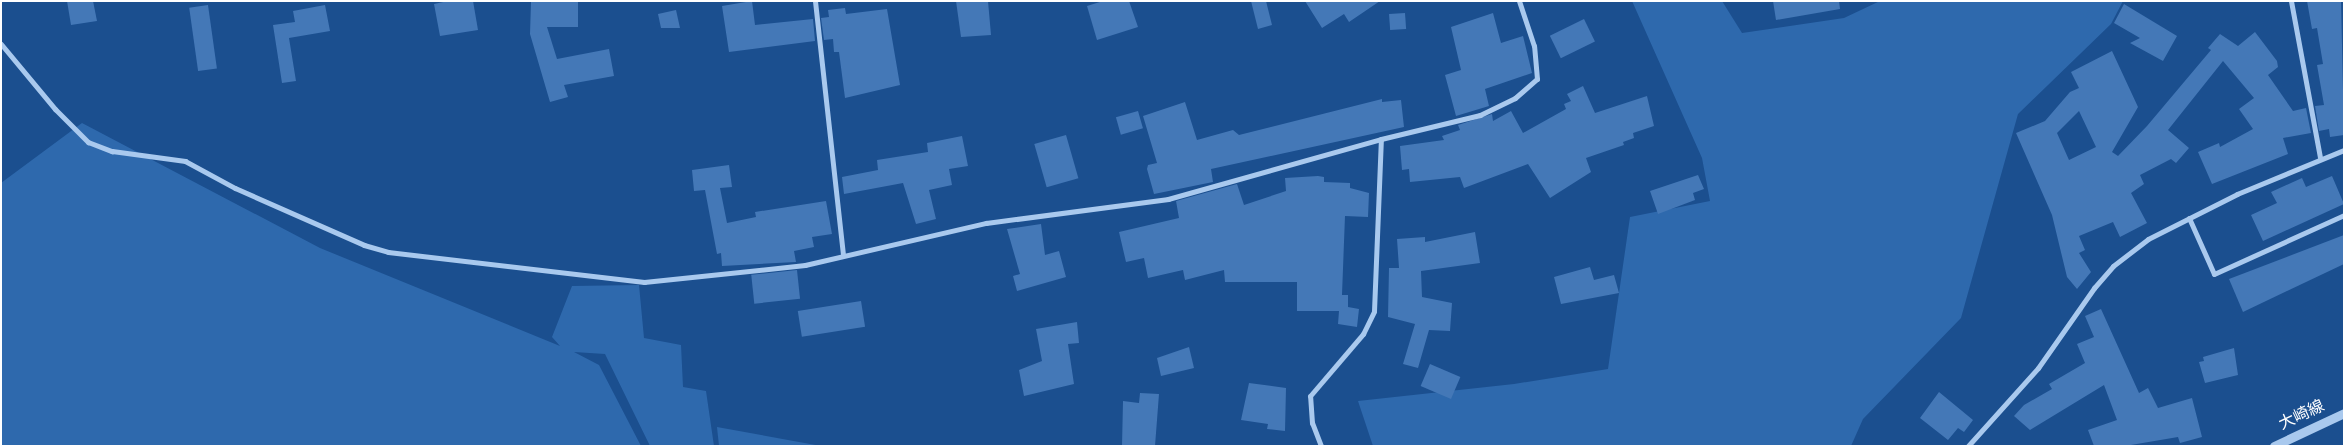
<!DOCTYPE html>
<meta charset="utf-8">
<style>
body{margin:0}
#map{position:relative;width:2345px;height:447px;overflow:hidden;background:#1b4f8f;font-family:Overpass,"Noto Sans JP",sans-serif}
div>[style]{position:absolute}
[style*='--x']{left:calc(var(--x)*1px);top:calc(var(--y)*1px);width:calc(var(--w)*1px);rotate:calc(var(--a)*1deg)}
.green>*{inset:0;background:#2e69ad}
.building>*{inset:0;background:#4478b7;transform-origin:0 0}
.minor>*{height:5px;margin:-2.5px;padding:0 2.5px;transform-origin:2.5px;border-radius:2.5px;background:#a9c9ee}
.tertiary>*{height:9px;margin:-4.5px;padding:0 4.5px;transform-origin:4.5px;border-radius:4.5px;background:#a9c9ee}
span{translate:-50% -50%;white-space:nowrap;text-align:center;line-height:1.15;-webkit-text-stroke:5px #1b4f8f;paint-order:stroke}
.street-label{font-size:16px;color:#fff}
.frame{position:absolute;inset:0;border:2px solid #fff;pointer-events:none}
</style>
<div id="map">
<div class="green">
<i style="clip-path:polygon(1632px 1px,1722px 1px,1742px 33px,1844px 18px,1880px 1px,2123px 1px,2111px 24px,2018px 114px,1961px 318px,1863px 419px,1851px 446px,1373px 446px,1358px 401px,1514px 384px,1608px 369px,1630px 217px,1710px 201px,1702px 158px)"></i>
<i style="clip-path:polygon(82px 123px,320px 248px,560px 346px,552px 337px,572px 286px,639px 285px,644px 338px,681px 345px,683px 387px,706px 391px,714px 446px,650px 446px,605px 354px,574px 352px,599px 365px,641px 446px,1px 446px,1px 183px)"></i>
<i style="clip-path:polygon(717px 427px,821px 446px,719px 446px)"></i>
</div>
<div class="building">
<i style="clip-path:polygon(67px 1px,93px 1px,97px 21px,71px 25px)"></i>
<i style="clip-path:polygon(448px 1px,473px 1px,478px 30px,440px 36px,434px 4px)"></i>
<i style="clip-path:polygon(578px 1px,578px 27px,547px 27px,557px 59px,609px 49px,614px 76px,564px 85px,568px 97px,550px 102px,530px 34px,531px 2px)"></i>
<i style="clip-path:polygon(752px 1px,755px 25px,813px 19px,815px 41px,729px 52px,722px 6px)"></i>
<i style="clip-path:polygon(956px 1px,988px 1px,991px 35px,961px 37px)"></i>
<i style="clip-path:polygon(1103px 1px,1129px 1px,1138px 27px,1097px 40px,1087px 6px)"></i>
<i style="clip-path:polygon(1251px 1px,1266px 1px,1272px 25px,1258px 29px)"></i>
<i style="clip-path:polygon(1305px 1px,1380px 1px,1349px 22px,1344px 14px,1322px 28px)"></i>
<i style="clip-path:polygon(1773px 1px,1839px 1px,1840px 9px,1776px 20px)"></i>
<i style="clip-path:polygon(2307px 1px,2341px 1px,2344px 135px,2330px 137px,2329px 129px,2319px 131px,2315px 106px,2324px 105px,2317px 65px,2323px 64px,2317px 28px,2312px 29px)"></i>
<i style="clip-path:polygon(2124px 4px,2177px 36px,2163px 61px,2130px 43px,2140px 38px,2114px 23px)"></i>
<i style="left:208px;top:5px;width:64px;height:19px;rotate:82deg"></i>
<i style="clip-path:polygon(325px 5px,330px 31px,289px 38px,296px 81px,282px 83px,273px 25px,295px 22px,293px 11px)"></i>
<i style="clip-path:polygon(845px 8px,846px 14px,887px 9px,900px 85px,845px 98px,839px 52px,834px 52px,833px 39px,824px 40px,821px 18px,829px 17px,828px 10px)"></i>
<i style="clip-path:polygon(676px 10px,680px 28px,661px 28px,658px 14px)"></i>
<i style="left:1405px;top:13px;width:16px;height:16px;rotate:86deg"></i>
<i style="clip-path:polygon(1493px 13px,1501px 43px,1523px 36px,1532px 73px,1485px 89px,1489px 106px,1456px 116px,1445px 75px,1461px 70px,1451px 27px)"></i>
<i style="left:1584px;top:19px;width:25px;height:38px;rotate:64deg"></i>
<i style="clip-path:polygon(evenodd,2255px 32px,2277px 61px,2278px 67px,2268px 75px,2293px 111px,2306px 108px,2311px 133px,2283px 138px,2288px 154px,2212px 184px,2198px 152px,2219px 143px,2220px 147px,2253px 129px,2239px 109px,2254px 98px,2223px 61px,2168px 130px,2189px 148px,2176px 163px,2171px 159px,2140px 175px,2144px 184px,2131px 193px,2147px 223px,2120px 237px,2113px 222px,2079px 236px,2085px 250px,2079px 253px,2091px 272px,2077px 289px,2067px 277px,2052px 215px,2016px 133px,2045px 121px,2070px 92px,2079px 88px,2071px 72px,2112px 51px,2138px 107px,2112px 152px,2118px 156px,2147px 126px,2211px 50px,2208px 48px,2220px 34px,2238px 46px,2255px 32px,2079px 111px,2096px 147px,2069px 160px,2057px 133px,2079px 111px)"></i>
<i style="clip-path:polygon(1583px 86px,1595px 113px,1647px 96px,1654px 126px,1633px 133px,1634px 138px,1623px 142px,1624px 145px,1586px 158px,1591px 172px,1550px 198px,1528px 164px,1464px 188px,1460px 177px,1410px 182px,1409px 169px,1402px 170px,1400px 146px,1444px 140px,1442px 136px,1460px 130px,1458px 125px,1492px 114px,1493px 121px,1511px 111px,1523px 133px,1566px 109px,1564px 104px,1571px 101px,1567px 94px)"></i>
<i style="clip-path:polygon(1382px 99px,1382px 102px,1401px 100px,1404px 127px,1211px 169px,1213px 182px,1154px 194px,1147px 169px,1148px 165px,1157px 163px,1143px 116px,1185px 102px,1197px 140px,1233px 130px,1239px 135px)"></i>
<i style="left:1138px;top:111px;width:18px;height:23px;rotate:74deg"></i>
<i style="left:1066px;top:135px;width:45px;height:33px;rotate:74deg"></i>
<i style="clip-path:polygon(962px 136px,968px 166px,949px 169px,952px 185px,929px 190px,936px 219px,916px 224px,903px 183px,844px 194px,842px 177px,878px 170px,877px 160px,928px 152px,927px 143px)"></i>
<i style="clip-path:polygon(729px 165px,732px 187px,720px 188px,727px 223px,756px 217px,755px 212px,826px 201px,832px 234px,812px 237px,814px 247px,794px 251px,796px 262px,722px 266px,721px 253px,717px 254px,705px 190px,694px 191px,692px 170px)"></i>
<i style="clip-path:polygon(1698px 175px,1704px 189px,1693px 193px,1695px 200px,1658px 214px,1650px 191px)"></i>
<i style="clip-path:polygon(1318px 176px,1324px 177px,1324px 182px,1350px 183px,1350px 188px,1369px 193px,1368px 217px,1345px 216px,1342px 295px,1348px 295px,1348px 307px,1359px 309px,1357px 327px,1338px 324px,1339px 311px,1297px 311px,1297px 282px,1225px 282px,1224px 270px,1185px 280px,1183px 270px,1148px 278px,1144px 258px,1126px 262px,1119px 232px,1179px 218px,1176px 201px,1237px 184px,1244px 205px,1286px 191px,1285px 178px)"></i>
<i style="clip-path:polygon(2332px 176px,2344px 204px,2263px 241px,2251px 215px,2277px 203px,2271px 192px,2302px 178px,2306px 187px)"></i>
<i style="clip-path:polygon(1041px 224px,1045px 255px,1059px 251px,1066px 277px,1017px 291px,1013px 276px,1020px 274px,1007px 229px)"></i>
<i style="clip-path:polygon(1475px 232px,1480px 263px,1421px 271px,1422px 297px,1452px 303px,1450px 331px,1429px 330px,1418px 368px,1403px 364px,1415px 324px,1388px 317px,1389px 268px,1399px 268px,1397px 239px,1425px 237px,1425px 242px)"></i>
<i style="clip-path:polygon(2344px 235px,2344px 264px,2243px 312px,2229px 279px)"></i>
<i style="clip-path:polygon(1590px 267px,1594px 280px,1614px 275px,1619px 293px,1561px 304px,1554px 277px)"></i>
<i style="left:797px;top:270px;width:29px;height:46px;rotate:84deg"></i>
<i style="left:861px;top:301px;width:26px;height:64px;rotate:81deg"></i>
<i style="clip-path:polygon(2101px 309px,2139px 393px,2148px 388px,2158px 408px,2192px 398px,2202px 437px,2180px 443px,2178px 437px,2125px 446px,2094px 446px,2088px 430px,2117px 420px,2104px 385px,2030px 430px,2014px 416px,2024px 405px,2052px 389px,2049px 384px,2085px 363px,2077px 344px,2094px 337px,2085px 316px)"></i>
<i style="clip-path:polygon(1077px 322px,1079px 343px,1068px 344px,1074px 384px,1024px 396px,1019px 370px,1042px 361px,1036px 329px)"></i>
<i style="clip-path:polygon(1189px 347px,1194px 368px,1161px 376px,1157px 358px)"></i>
<i style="clip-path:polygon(2234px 348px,2238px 375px,2205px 383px,2199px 362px,2204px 361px,2203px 357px)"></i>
<i style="left:1430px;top:364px;width:33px;height:24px;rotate:23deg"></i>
<i style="clip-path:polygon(1249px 383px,1286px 388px,1285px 431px,1267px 429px,1268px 424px,1241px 420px)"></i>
<i style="clip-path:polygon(1939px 392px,1973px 420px,1964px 432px,1958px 428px,1948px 440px,1920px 418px)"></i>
<i style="clip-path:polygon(1140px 393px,1159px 394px,1155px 446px,1122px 446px,1123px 401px,1139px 403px)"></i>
</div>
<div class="minor">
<i style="--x:815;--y:1;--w:255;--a:83.7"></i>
<i style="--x:2291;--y:1;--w:160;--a:79.5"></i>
<i style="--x:1;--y:44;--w:85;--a:50.3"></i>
<i style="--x:55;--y:109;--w:47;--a:45"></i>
<i style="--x:88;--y:142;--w:26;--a:21"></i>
<i style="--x:112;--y:151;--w:74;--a:7.8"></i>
<i style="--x:185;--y:161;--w:57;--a:28.4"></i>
<i style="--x:235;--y:188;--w:141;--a:23.8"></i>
<i style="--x:364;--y:245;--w:25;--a:16"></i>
<i style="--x:388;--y:252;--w:258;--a:6.7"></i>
<i style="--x:644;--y:282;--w:162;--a:-6"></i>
<i style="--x:805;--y:265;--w:186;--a:-13.1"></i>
<i style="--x:986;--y:223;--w:184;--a:-7.5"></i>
<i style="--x:1168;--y:199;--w:221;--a:-15.7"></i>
<i style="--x:1381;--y:139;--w:102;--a:-13.6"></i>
<i style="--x:1480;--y:115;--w:39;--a:-26"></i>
<i style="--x:1515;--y:98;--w:29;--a:-41"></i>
<i style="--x:1537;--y:79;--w:33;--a:-95"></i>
<i style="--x:1534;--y:46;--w:47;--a:-108.4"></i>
<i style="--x:2189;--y:218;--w:61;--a:65.9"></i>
<i style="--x:2214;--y:274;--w:143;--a:-24.4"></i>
<i style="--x:1321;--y:446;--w:25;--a:-111"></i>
<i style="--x:1312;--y:423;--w:27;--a:-94"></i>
<i style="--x:1310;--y:396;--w:82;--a:-49.5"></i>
<i style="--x:1363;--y:334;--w:25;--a:-64"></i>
<i style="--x:1374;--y:311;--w:172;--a:-87.7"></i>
<i style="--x:1968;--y:446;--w:105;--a:-48.1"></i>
<i style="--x:2038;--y:368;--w:98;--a:-55"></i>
<i style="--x:2094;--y:288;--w:29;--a:-49"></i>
<i style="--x:2113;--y:266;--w:44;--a:-37.6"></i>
<i style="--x:2148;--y:239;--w:100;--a:-26.8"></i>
<i style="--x:2237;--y:194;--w:116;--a:-22.4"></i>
</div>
<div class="tertiary">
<i style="--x:2274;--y:446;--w:77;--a:-25.2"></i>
</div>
<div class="street-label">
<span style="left:2302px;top:416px;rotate:-25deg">大崎線</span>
</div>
<div class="frame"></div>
</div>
